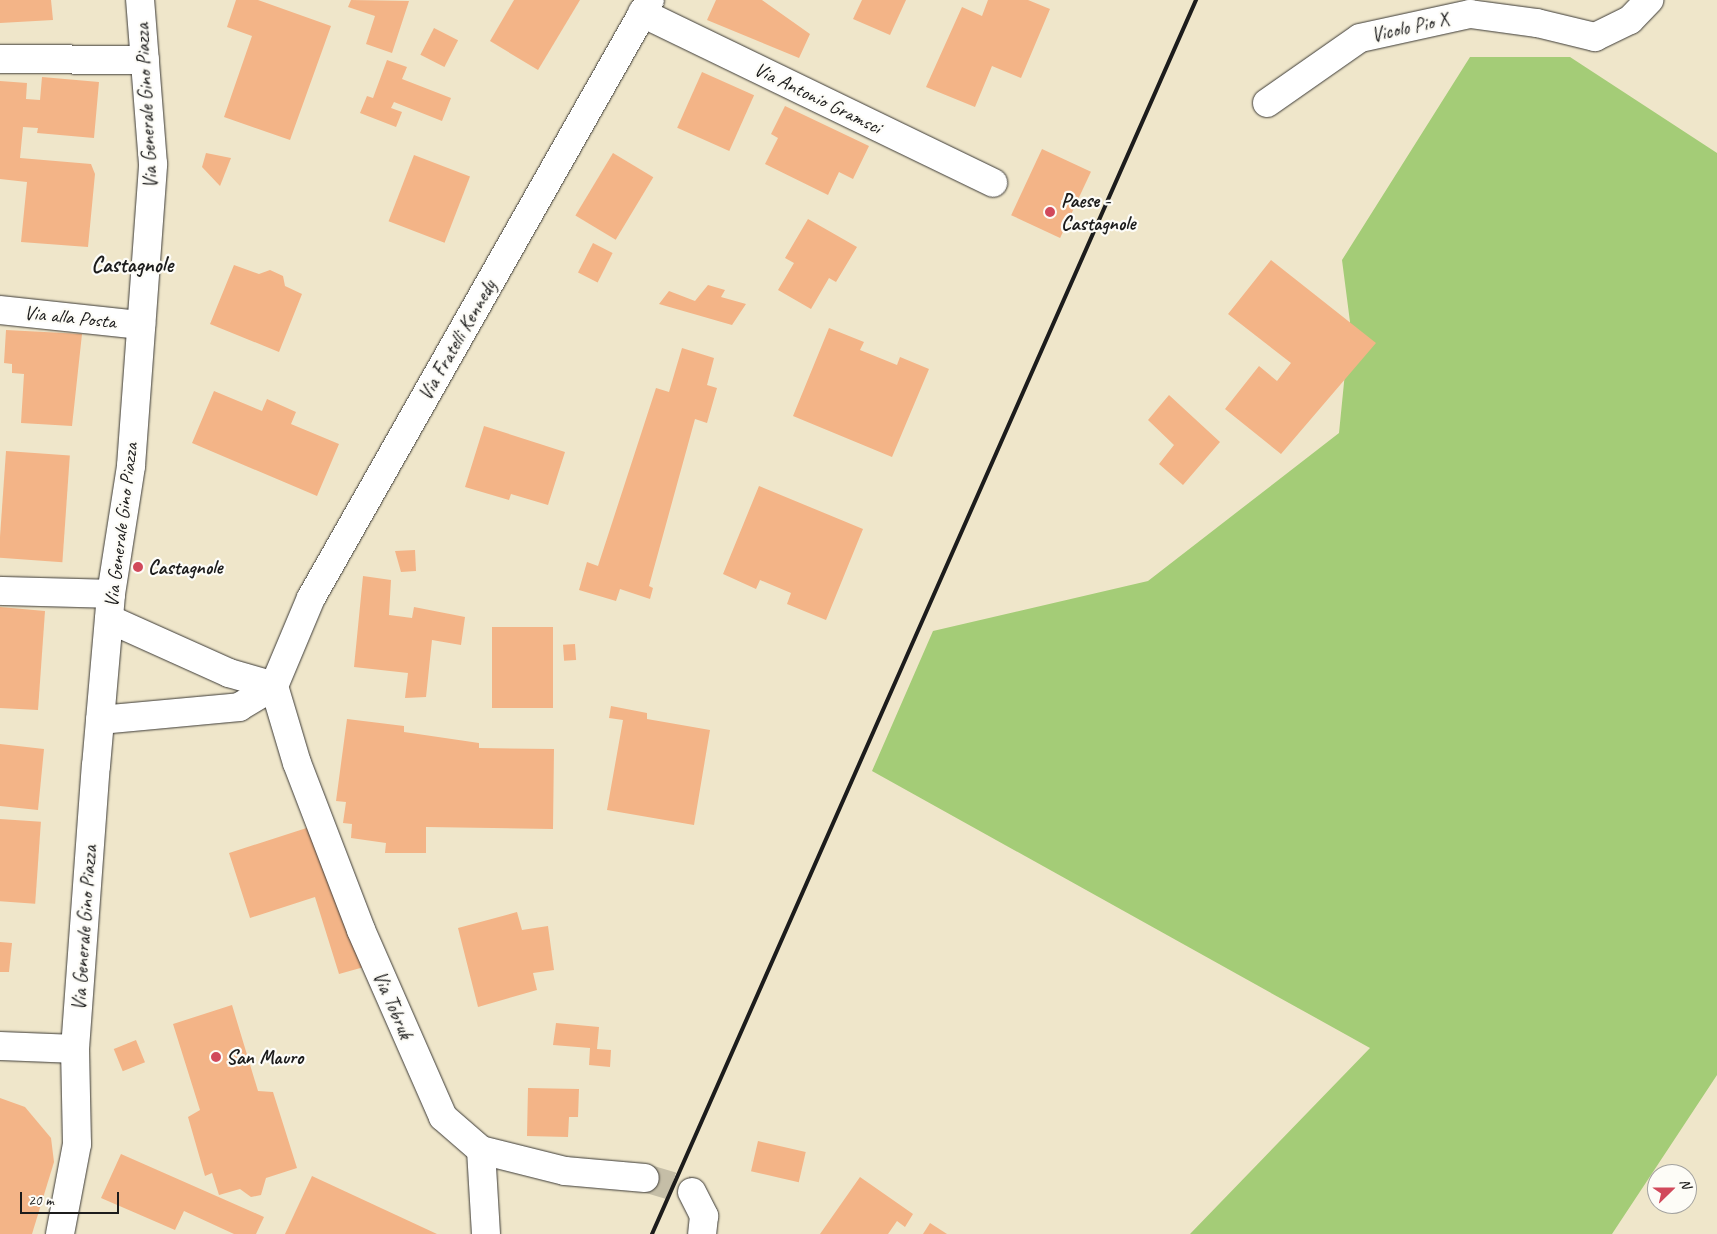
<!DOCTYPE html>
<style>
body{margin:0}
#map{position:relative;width:1717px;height:1234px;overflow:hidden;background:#efe6ca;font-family:Caveat,sans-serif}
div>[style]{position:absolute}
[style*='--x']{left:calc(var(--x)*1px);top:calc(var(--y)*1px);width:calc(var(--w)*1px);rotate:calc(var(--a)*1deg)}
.green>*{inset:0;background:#a4cc77}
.building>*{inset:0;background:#f3b487;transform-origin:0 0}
.minor-tunnel>*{height:28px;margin-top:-14px;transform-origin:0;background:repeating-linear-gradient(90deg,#c5bea7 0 28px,transparent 0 42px)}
.roads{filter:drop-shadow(0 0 1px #3c3a36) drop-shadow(0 0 1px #3c3a36)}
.minor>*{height:28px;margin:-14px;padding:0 14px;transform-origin:14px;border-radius:14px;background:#fff}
.major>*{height:28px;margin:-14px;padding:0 14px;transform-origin:14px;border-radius:14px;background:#fff}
.rail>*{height:4px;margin:-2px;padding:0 2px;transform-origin:2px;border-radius:2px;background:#1c1c1c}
.dots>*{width:14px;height:14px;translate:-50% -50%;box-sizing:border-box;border:2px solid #fdfcf7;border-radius:50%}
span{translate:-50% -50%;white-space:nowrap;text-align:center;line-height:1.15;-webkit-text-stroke:4.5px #fdfcf7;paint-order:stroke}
.street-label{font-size:20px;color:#1c1c1c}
.poi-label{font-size:20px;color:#1c1c1c;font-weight:700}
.left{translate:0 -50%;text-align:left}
.quarter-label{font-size:22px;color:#1c1c1c;font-weight:700}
.north{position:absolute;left:1647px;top:1164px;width:50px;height:50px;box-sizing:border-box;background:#fdfcf7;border:1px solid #a3a29f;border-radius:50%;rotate:68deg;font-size:14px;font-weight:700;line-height:20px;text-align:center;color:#1c1c1c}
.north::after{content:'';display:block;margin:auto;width:18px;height:22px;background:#d1495b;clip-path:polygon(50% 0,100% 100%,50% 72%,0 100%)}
.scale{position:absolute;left:20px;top:1192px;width:99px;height:22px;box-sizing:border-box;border:2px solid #1c1c1c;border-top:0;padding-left:6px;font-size:15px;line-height:18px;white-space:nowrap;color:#1c1c1c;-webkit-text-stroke:4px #fdfcf7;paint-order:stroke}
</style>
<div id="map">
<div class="green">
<i style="clip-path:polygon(1470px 57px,1570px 57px,1717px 153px,1717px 1075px,1612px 1234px,1190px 1234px,1370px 1048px,872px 771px,933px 631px,1148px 581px,1339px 433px,1350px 322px,1342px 260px)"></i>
</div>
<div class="building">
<i style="clip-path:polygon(0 0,51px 0,53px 20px,0 23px)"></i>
<i style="clip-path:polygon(236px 0,258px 0,331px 26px,290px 140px,224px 117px,252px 36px,227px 27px)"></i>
<i style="clip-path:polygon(351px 0,409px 1px,392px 53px,366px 44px,375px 16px,348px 7px)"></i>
<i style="clip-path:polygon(514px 0,580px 0,538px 70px,490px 41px)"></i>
<i style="clip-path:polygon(716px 0,762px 0,769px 5px,810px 34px,799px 58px,707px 20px)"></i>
<i style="clip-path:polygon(862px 0,906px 0,890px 35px,853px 19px)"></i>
<i style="clip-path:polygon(988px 0,1028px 0,1050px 9px,1021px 78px,992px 66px,975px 107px,926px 87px,962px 7px,982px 16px)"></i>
<i style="left:434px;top:28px;width:27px;height:30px;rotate:27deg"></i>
<i style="clip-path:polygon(387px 60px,407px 67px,402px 79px,451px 98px,442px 121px,394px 102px,391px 108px,402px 112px,396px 127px,360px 113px,367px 96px,373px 98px)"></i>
<i style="left:702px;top:72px;width:57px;height:61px;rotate:24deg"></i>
<i style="clip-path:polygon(42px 77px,99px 82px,94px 138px,37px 133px,38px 128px,23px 127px,20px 158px,91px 164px,95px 174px,88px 247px,21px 242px,27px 182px,0 179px,0 81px,27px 83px,26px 99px,40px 100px)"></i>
<i style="clip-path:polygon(785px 106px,869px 146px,853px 179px,839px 172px,828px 195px,765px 164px,778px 138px,771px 134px)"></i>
<i style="left:1042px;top:149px;width:54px;height:73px;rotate:25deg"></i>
<i style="clip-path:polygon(206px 153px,231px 158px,220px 186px,202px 167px)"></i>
<i style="left:613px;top:153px;width:47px;height:73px;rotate:31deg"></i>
<i style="left:414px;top:155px;width:60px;height:71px;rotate:21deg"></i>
<i style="clip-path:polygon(808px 219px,857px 247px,836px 282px,829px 278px,811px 309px,778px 290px,794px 263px,785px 258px)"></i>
<i style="left:593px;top:243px;width:22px;height:33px;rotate:27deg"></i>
<i style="clip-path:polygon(1271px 260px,1376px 343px,1281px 454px,1225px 409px,1259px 366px,1277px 381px,1291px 363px,1228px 314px)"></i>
<i style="clip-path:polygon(234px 265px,259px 274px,270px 270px,283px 276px,285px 286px,302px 294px,279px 352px,210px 324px)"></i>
<i style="clip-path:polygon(708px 285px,725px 290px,721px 297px,746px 304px,732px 325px,659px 304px,669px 291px,695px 301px)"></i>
<i style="clip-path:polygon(829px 328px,864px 342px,860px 350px,897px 365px,900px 357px,929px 369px,892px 457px,793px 416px)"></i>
<i style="clip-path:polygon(6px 330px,82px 334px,72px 426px,21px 423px,24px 374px,12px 373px,12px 364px,4px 363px)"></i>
<i style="clip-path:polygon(682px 348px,714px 358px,707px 385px,717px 388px,707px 423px,695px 419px,649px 586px,653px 588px,650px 599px,620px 589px,616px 601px,579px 590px,587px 562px,598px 566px,656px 388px,669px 392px)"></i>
<i style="clip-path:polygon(214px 391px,262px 411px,267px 399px,296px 412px,291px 424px,339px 444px,317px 496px,192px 443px)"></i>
<i style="clip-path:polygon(1169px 395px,1220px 442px,1183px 485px,1159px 464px,1174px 445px,1148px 420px)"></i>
<i style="clip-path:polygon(484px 426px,565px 452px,548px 505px,511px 494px,509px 500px,465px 487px)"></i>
<i style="left:6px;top:451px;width:64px;height:107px;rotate:4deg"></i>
<i style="clip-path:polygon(759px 486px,863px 529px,826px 620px,787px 604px,791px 593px,760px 580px,756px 589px,723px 574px)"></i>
<i style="clip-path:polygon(415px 550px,416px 571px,401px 572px,395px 551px)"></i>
<i style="clip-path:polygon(363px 576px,391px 580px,389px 615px,412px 618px,414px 607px,465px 617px,461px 645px,432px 640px,426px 697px,405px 698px,408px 673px,354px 667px)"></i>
<i style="clip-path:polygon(0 607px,45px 611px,38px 710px,0 708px)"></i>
<i style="left:492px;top:627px;width:61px;height:81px"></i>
<i style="left:575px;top:644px;width:16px;height:12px;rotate:86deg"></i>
<i style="clip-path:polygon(611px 706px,647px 713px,647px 719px,710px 730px,694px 825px,607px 810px,623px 720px,609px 718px)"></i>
<i style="clip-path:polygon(347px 719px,404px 726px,404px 732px,479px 743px,479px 748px,554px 749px,553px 829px,426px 827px,426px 853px,385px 853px,386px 843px,351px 838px,352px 824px,343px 823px,346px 802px,336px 801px)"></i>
<i style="clip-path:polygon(0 744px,44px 749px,38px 810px,0 806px)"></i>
<i style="left:0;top:819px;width:41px;height:82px;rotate:4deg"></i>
<i style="clip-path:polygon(319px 824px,364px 967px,339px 974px,315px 897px,250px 918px,229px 853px)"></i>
<i style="clip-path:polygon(517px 912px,522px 930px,548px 926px,554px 970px,533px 973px,537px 990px,478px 1007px,458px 928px)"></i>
<i style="clip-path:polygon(0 942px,12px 943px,9px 972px,0 972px)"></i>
<i style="clip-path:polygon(232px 1005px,258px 1091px,273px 1092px,297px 1168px,266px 1178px,261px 1195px,251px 1197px,240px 1189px,219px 1195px,212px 1173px,205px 1176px,188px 1117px,200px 1110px,173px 1024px)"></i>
<i style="clip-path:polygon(556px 1023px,599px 1027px,597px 1049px,611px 1050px,610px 1067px,589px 1065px,590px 1048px,553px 1045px)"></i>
<i style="left:136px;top:1040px;width:24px;height:24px;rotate:68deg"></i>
<i style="clip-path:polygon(528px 1088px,579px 1089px,578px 1117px,569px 1117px,568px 1137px,527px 1136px)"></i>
<i style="clip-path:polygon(0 1098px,25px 1107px,51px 1138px,54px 1162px,32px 1234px,0 1234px)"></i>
<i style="left:758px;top:1141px;width:49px;height:31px;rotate:13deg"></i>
<i style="clip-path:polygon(121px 1154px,264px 1217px,256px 1234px,234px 1234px,184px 1211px,175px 1230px,101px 1198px)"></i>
<i style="clip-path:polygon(312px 1176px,437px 1234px,285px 1234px)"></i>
<i style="clip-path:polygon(860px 1177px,913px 1214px,905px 1227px,897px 1221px,888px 1234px,820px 1234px)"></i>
<i style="clip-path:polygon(930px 1223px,947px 1234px,923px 1234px)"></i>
</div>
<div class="minor-tunnel">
<i style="--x:645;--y:1178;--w:49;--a:16.6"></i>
</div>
<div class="roads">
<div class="minor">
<i style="--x:642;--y:13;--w:390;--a:25.8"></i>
<i style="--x:0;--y:59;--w:145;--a:0.4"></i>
<i style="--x:1267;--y:103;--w:113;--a:-35"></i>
<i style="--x:1360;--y:38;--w:113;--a:-12.3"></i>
<i style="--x:1470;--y:14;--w:68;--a:7.7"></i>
<i style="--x:1537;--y:23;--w:60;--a:13.6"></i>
<i style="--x:1595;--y:37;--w:39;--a:-26"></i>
<i style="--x:1630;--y:20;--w:28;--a:-46"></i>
<i style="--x:0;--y:310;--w:142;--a:6.1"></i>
<i style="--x:0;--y:591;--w:111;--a:1.5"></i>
<i style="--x:109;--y:619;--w:132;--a:24.2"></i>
<i style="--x:229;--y:673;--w:47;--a:16.1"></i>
<i style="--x:274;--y:686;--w:95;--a:-67.2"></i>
<i style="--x:311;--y:598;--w:687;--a:-60.45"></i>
<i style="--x:274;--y:686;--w:80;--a:73.4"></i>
<i style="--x:297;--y:763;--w:179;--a:69"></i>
<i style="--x:361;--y:930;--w:204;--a:66.3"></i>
<i style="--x:443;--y:1117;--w:50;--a:41"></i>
<i style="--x:481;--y:1150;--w:87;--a:14"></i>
<i style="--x:565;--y:1171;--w:80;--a:5"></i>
<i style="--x:100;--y:720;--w:140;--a:-5.3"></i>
<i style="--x:239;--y:707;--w:41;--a:-31"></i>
<i style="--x:481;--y:1150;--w:84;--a:86.6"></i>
<i style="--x:692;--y:1192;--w:27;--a:63"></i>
<i style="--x:704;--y:1216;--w:18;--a:96"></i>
</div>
<div class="major">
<i style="--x:0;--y:1046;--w:75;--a:2.3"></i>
<i style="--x:60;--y:1234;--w:92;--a:-79.3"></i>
<i style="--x:77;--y:1144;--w:95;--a:-91.2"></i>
<i style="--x:75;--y:1049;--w:284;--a:-85.8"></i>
<i style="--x:96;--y:766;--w:173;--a:-85"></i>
<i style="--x:111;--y:594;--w:130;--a:-81.1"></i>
<i style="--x:131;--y:466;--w:303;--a:-85.8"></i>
<i style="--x:153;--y:164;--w:165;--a:-94.5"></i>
</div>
</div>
<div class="rail">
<i style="--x:652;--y:1234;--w:1349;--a:-66.21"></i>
</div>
<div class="dots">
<i style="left:1050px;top:212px;background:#d1495b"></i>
<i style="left:138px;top:567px;background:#d1495b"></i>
<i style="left:216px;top:1057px;background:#d1495b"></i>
</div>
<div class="street-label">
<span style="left:1410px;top:27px;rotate:-12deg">Vicolo Pio X</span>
<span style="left:818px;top:98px;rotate:26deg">Via Antonio Gramsci</span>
<span style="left:146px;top:106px;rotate:-93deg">Via Generale Gino Piazza</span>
<span style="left:70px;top:317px;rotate:6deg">Via alla Posta</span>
<span style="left:457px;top:340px;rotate:-60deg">Via Fratelli Kennedy</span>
<span style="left:121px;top:525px;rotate:-83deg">Via Generale Gino Piazza</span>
<span style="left:84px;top:928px;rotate:-86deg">Via Generale Gino Piazza</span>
<span style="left:393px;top:1005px;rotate:67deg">Via Tobruk</span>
</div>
<div class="poi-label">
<span class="left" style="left:1061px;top:212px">Paese -<br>Castagnole</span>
<span class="left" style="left:148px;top:567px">Castagnole</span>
<span class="left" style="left:226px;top:1057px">San Mauro</span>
</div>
<div class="quarter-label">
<span style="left:132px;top:266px">Castagnole</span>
</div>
<div class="north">N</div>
<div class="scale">20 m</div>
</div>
